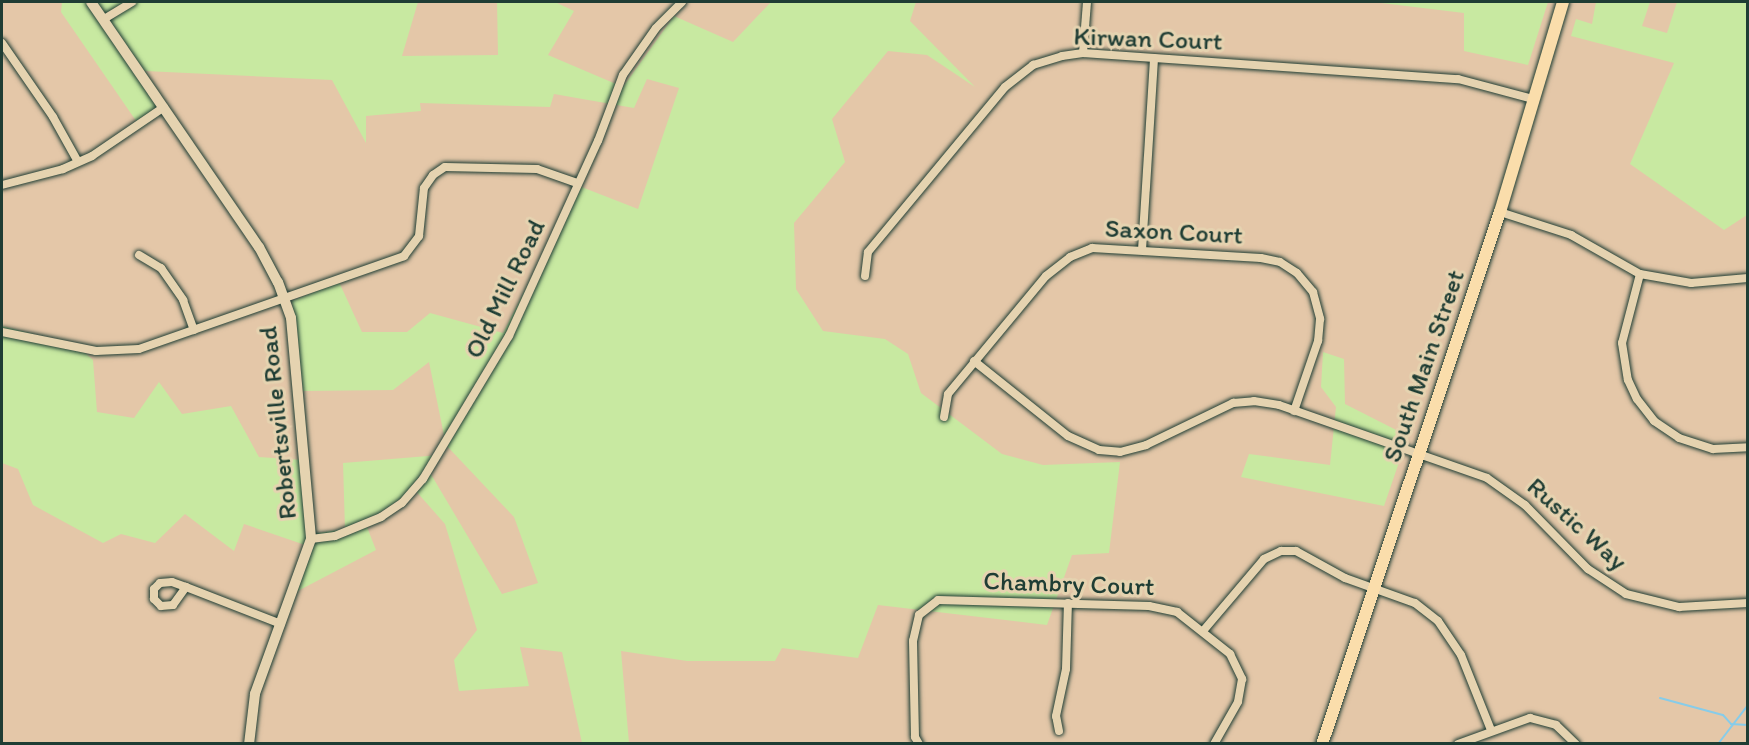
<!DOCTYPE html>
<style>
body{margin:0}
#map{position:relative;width:1749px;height:745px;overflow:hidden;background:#e4c7a8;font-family:Itim,sans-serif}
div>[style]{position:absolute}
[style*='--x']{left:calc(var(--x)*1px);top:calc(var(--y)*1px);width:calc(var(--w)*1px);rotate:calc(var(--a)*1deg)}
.green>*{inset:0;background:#c8e9a1}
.stream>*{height:2px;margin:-1px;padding:0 1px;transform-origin:1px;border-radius:1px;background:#87cce9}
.roads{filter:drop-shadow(0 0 2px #1f3d34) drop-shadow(0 0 2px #1f3d34)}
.street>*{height:8px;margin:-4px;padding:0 4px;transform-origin:4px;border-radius:4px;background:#e5d3b0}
.secondary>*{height:10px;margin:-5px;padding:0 5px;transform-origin:5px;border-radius:5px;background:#e5d3b0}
.primary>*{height:12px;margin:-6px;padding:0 6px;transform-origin:6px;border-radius:6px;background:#faddab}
span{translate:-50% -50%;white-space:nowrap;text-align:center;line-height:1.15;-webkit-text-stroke:6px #e5d3b0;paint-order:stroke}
.street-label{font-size:26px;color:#1f3d34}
.frame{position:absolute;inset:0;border:3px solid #1f3d34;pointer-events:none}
</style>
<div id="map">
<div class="green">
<i style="clip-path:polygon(62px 2px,418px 2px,402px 56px,498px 55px,497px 2px,555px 2px,574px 11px,548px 55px,623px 87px,674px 16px,733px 42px,771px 2px,916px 2px,910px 21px,975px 87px,927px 55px,888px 51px,832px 119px,845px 162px,794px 223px,796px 289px,823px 331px,885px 339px,908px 354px,921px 393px,1002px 454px,1043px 465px,1120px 462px,1109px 553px,1072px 555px,1047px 625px,878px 605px,858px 658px,782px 648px,775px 661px,687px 661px,621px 651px,629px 743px,582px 743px,562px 652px,520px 647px,529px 686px,459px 691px,454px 660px,477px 630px,445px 524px,415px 490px,365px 522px,376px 550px,294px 593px,311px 547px,244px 524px,234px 551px,185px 514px,155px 543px,121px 534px,103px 543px,33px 505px,18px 469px,2px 463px,2px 326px,76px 345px,93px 360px,97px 412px,134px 418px,159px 382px,182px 414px,231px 406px,259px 457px,303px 460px,312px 534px,345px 529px,343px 463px,440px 455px,429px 471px,502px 594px,538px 583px,514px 517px,446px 445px,429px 362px,393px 390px,303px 391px,292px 301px,339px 282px,362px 332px,407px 332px,430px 313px,503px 333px,579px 186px,638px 209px,679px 88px,647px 79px,634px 108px,554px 94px,550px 107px,420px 103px,421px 111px,366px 116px,366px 143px,332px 80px,145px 71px,168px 107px,141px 128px,61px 12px)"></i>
<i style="clip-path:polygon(1373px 2px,1548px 2px,1528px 65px,1464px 51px,1464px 13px)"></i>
<i style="clip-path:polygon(1596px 2px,1650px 2px,1642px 26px,1667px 33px,1677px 2px,1747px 2px,1747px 215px,1724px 230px,1630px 164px,1674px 63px,1571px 36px,1576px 19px,1592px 24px)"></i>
<i style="clip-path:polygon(1323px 352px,1344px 359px,1345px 404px,1408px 436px,1384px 506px,1241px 477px,1249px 454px,1330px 465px,1336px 407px,1321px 387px)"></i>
</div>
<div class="stream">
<i style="--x:1660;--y:698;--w:65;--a:15.1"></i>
<i style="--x:1723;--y:715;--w:12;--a:48"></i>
<i style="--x:1731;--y:724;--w:17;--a:3"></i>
<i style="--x:1718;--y:744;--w:49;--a:-52.4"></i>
</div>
<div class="roads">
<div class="street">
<i style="--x:104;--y:19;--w:33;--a:-31"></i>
<i style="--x:2;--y:43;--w:90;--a:55.4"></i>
<i style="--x:53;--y:117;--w:51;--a:60.9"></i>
<i style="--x:1083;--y:53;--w:51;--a:-85.5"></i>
<i style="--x:2;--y:185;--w:63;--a:-14.7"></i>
<i style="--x:63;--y:169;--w:32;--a:-24"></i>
<i style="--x:92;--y:156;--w:87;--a:-34.2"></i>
<i style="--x:1500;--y:212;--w:75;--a:17.9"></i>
<i style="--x:1571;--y:235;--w:79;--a:29.5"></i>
<i style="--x:1640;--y:274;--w:52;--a:10"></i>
<i style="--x:1691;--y:283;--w:57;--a:-5"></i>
<i style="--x:1142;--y:250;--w:192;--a:-86.4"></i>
<i style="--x:139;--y:255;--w:26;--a:31"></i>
<i style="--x:161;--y:268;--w:39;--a:55"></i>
<i style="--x:183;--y:300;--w:32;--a:70"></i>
<i style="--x:1640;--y:274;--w:71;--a:104.6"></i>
<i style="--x:1622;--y:343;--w:37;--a:81"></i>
<i style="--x:1628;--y:380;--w:21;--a:65"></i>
<i style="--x:1637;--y:399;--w:28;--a:52"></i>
<i style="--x:1654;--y:421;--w:30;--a:34"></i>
<i style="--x:1679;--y:438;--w:36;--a:18"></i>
<i style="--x:1713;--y:449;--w:35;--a:-3"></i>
<i style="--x:865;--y:276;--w:24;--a:-83"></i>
<i style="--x:868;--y:252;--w:214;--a:-50.3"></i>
<i style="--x:1005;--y:87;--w:36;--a:-38"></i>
<i style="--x:1033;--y:65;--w:30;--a:-17"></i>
<i style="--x:1062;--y:56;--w:21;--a:-8"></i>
<i style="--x:1083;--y:53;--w:376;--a:4"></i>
<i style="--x:1458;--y:79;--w:78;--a:14.9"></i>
<i style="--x:2;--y:332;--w:96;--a:11.4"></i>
<i style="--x:96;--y:351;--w:43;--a:-2.7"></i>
<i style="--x:139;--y:349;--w:281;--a:-19.3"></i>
<i style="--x:404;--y:256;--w:25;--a:-53"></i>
<i style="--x:419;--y:236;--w:48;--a:-84.1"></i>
<i style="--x:424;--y:188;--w:16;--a:-55"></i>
<i style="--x:433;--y:175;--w:14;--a:-34"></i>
<i style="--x:445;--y:167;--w:92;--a:1.2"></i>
<i style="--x:537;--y:169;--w:42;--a:19.3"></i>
<i style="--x:974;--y:361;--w:120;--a:38.6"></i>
<i style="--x:1068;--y:436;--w:34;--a:24"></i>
<i style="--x:1099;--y:450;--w:21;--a:5"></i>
<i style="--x:1120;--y:452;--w:27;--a:-15"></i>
<i style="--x:1146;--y:445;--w:97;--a:-25.8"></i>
<i style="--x:1233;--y:403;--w:21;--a:-5"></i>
<i style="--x:1254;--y:401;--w:25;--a:9"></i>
<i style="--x:1279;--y:405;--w:220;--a:19.3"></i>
<i style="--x:1487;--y:478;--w:47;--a:35.4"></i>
<i style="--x:1525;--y:505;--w:90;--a:45.5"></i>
<i style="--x:1588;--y:569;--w:45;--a:33.3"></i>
<i style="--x:1626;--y:594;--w:55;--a:13.8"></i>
<i style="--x:1679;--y:607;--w:69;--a:-3.3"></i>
<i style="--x:944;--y:417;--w:23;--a:-80"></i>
<i style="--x:948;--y:394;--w:153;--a:-50.3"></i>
<i style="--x:1046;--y:276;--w:31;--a:-38"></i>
<i style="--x:1070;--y:257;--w:24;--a:-22"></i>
<i style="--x:1092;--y:248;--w:169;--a:3.4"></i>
<i style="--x:1261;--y:258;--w:19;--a:12"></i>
<i style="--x:1280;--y:262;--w:20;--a:33"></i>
<i style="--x:1297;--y:273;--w:25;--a:50"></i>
<i style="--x:1313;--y:292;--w:28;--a:75"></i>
<i style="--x:1320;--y:319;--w:22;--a:95"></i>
<i style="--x:1318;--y:341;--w:74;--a:108.9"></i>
<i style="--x:311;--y:539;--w:24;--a:-7"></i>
<i style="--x:335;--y:536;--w:50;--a:-22.4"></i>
<i style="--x:381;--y:517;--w:25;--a:-34"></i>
<i style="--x:402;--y:503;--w:32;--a:-49"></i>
<i style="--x:423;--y:479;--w:167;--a:-59"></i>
<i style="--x:509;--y:336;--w:214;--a:-65.5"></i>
<i style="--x:598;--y:141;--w:71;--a:-69.3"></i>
<i style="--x:623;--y:75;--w:57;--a:-54.9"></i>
<i style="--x:656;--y:28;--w:37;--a:-45"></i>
<i style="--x:172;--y:582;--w:15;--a:20"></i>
<i style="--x:186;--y:587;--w:22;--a:126"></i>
<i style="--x:173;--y:605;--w:12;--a:175"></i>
<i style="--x:161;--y:606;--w:10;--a:-135"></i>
<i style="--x:154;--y:599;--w:10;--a:-90"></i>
<i style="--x:154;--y:589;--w:8;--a:-45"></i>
<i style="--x:160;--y:583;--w:12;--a:-5"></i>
<i style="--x:186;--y:587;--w:102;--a:21.3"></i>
<i style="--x:1203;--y:631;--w:94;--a:-49.7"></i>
<i style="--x:1264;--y:559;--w:19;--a:-25"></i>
<i style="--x:1281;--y:551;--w:15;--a:0"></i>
<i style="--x:1296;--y:551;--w:56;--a:28.9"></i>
<i style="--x:1345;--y:578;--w:74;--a:19.7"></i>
<i style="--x:1415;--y:603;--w:29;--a:38"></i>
<i style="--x:1438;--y:621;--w:41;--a:55.9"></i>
<i style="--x:1461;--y:655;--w:81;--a:68.2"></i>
<i style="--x:1059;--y:731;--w:15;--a:-101"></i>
<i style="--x:1056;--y:716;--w:48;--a:-78"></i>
<i style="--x:1066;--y:669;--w:66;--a:-88.3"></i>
<i style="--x:919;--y:744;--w:8;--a:-120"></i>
<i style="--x:915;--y:737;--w:96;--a:-91.2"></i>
<i style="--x:913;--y:641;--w:27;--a:-77"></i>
<i style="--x:919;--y:615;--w:24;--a:-38"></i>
<i style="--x:938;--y:600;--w:211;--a:1.6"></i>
<i style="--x:1149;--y:606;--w:29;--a:12"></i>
<i style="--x:1177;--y:612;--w:68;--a:38.4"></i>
<i style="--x:1230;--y:654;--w:28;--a:64"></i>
<i style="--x:1242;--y:679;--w:23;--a:100"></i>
<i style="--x:1238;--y:702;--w:48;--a:119.7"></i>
<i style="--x:1458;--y:744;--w:77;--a:-19.9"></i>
<i style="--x:1530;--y:718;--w:27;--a:15"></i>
<i style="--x:1556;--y:725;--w:28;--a:44"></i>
</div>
<div class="secondary">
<i style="--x:91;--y:2;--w:297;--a:55.6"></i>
<i style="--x:259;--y:247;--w:40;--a:62"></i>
<i style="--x:278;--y:282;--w:38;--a:70"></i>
<i style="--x:291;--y:318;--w:222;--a:84.8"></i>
<i style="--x:311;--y:539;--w:165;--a:109.9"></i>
<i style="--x:255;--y:694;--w:50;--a:96.8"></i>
</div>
<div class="primary">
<i style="--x:1322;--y:744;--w:561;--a:-71.5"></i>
<i style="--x:1500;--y:212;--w:219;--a:-73.3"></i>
</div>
</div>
<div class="street-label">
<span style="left:1148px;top:39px;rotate:2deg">Kirwan Court</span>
<span style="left:1174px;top:232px;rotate:3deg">Saxon Court</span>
<span style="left:505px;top:289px;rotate:-64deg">Old Mill Road</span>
<span style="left:1424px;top:366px;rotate:-71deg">South Main Street</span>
<span style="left:278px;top:423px;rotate:-96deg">Robertsville Road</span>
<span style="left:1577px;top:524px;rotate:42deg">Rustic Way</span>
<span style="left:1069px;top:584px;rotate:2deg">Chambry Court</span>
</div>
<div class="frame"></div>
</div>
